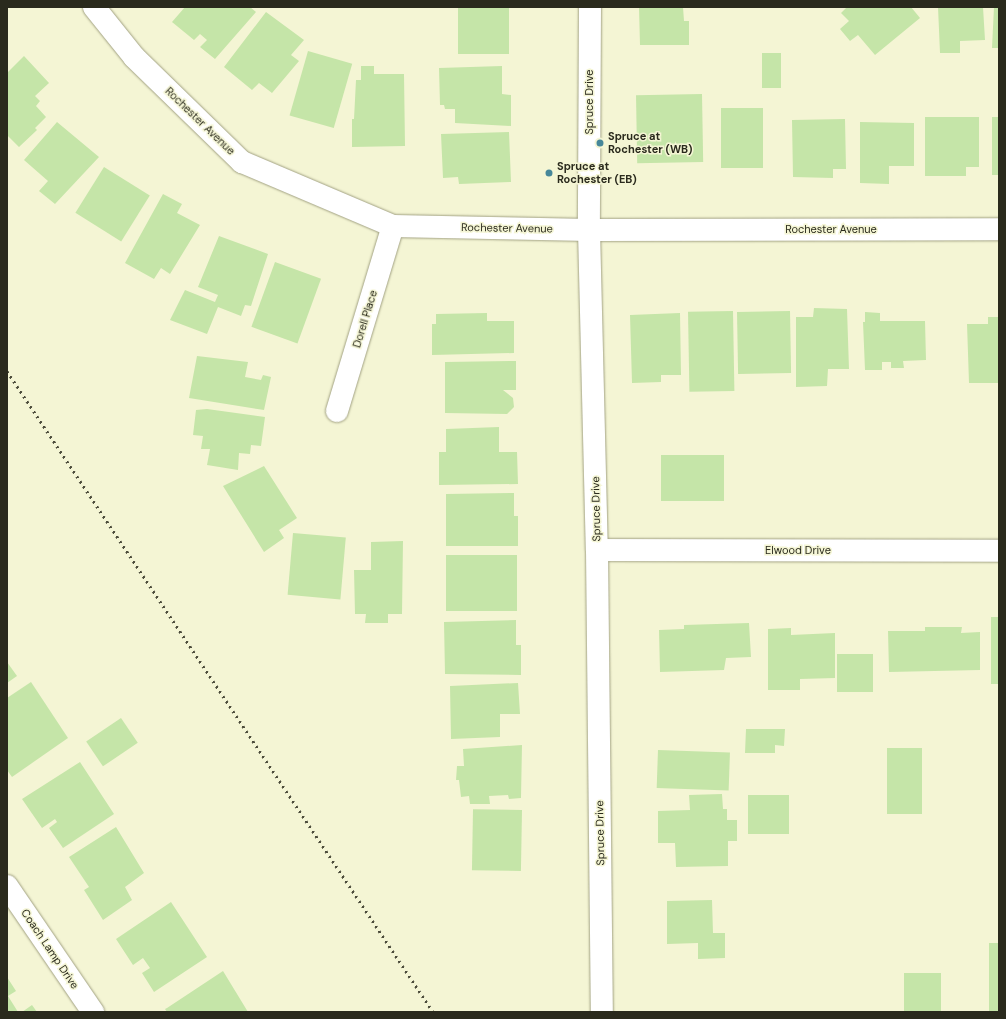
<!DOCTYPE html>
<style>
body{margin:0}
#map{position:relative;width:1006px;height:1019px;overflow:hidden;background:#f4f5d4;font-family:"DM Sans",sans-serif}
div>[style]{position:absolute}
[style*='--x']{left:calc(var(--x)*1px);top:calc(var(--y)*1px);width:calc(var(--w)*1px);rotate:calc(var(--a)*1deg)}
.building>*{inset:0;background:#c5e5a8;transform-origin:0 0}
.roads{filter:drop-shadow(0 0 1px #a2a283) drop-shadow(0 0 1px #a2a283)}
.minor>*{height:22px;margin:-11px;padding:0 11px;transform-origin:11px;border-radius:11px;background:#fff}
.rail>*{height:3px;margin-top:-1.5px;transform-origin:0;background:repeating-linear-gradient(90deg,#4c4c3b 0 2px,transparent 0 6px)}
.dots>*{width:11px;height:11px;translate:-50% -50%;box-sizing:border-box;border:2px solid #f4f5d4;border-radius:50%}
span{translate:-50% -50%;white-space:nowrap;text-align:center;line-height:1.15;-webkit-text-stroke:3px #f4f5d4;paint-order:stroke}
.street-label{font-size:11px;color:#2a2a1d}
.poi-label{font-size:11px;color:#2a2a1d;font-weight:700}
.left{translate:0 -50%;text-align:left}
.frame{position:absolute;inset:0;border:8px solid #2a2a1d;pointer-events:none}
</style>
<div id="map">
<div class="building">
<i style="clip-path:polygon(185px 7px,250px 7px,256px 12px,215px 59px,200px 47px,207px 40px,200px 34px,194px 40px,172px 22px)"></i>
<i style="left:458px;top:7px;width:51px;height:47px"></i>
<i style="clip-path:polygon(639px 7px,683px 7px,684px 21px,689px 21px,689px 45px,640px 45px)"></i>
<i style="clip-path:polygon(847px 7px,911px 7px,920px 18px,875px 55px,858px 35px,850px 41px,840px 29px,849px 21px,841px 13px)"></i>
<i style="clip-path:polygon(938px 7px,983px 7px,985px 40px,960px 41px,960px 53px,940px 53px)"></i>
<i style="clip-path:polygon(994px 7px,999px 7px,999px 48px,992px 48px)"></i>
<i style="clip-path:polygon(266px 12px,304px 40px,291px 55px,299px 61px,272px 93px,259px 83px,252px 90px,224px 67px)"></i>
<i style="left:308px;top:51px;width:46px;height:67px;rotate:16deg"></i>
<i style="left:762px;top:53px;width:19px;height:35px"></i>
<i style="clip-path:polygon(24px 56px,49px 83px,35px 96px,40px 101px,36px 106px,46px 117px,35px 128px,37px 130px,19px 147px,7px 135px,7px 73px)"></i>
<i style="clip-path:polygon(361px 66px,374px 66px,374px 74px,404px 74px,405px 146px,352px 147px,352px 119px,354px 119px,356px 80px,361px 80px)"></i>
<i style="clip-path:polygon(502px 66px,502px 94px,511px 95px,511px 126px,455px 123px,455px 109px,445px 109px,444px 105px,440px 105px,439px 68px)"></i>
<i style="left:702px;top:94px;width:68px;height:66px;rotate:89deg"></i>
<i style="left:721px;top:108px;width:42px;height:60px"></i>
<i style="clip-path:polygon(925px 117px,979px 117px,979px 167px,966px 167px,966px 176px,925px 176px)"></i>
<i style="left:992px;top:117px;width:7px;height:58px"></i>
<i style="clip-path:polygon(845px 119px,846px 169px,833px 169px,833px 178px,793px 177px,792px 120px)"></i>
<i style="clip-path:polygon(57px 122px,99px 157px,55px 204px,39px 191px,48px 181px,24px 160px)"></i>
<i style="clip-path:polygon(860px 122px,914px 123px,914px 166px,889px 166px,889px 184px,860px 183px)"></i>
<i style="clip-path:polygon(509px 132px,511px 182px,459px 184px,458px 177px,443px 178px,441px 134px)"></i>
<i style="left:104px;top:167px;width:54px;height:54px;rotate:32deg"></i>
<i style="clip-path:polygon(163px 194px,182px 204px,177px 213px,200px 225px,170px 274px,161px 268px,154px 279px,125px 263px)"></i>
<i style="clip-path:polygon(219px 236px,268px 254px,251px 306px,245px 305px,241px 316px,218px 307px,207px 334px,170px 320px,185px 290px,215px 302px,218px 295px,198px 287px)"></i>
<i style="left:275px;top:262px;width:49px;height:69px;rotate:20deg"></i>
<i style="clip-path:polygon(814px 308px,847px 309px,849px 369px,828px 369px,827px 386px,796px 387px,796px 317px,813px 317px)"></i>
<i style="left:733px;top:311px;width:80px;height:45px;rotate:89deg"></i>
<i style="left:790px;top:311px;width:62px;height:53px;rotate:89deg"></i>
<i style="clip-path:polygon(865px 312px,880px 313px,880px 321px,925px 321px,926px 360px,903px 361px,904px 368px,891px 368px,891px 362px,882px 362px,882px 370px,865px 370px,863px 322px,865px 322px)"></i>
<i style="clip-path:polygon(487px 313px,487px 321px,514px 321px,514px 353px,432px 355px,432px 324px,436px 324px,436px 314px)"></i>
<i style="clip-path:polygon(680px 313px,681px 375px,661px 375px,661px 382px,632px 383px,630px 315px)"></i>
<i style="clip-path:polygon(988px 317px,999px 317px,999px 383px,969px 383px,967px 324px,988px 324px)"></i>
<i style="clip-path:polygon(197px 356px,248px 362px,245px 377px,261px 380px,263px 375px,271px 377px,264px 410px,189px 398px)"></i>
<i style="clip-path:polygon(516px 361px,516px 390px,503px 390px,513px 398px,514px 407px,507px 414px,445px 413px,445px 362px)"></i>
<i style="clip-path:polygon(207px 409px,265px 417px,261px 446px,251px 445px,250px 454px,239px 453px,238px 470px,207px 465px,210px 449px,201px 449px,203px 436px,193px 435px,196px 410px)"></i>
<i style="clip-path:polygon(499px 427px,499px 452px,517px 452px,518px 484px,439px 485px,439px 452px,446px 452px,446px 429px)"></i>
<i style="left:661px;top:455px;width:63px;height:46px"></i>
<i style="clip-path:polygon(264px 466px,297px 518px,279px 530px,284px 538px,264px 552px,223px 486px)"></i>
<i style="clip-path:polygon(514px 493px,514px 516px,518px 516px,518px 546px,446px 546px,446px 494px)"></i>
<i style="left:293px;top:533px;width:53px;height:62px;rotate:5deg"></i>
<i style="clip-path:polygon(403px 541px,402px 614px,388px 614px,388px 623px,365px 623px,366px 614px,355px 614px,354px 570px,371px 570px,371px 542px)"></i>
<i style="left:517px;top:555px;width:56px;height:71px;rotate:90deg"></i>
<i style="left:991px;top:617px;width:8px;height:67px"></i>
<i style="clip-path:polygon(516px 620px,516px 645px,521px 645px,521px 675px,445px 674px,444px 622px)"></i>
<i style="clip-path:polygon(749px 623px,751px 657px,726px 658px,724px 670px,660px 672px,659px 630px,684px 629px,684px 625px)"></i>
<i style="clip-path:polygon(925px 627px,962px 627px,961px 633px,980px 632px,980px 670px,889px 672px,888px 631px,925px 631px)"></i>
<i style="clip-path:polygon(791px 628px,791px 635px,835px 633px,835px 678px,800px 679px,800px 690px,768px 690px,768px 629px)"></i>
<i style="left:837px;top:654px;width:36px;height:38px"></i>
<i style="clip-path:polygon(7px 662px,17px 676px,7px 683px)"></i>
<i style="clip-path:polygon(31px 682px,68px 738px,12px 777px,7px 770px,7px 698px)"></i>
<i style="clip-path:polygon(518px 683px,520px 714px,500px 714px,500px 737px,451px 739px,450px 686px)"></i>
<i style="left:121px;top:718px;width:30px;height:42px;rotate:56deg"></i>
<i style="clip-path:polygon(746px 729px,785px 729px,784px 746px,775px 745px,775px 753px,745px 753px)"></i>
<i style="clip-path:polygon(522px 745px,521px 798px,509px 799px,508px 795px,489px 796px,490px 804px,470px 804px,469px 796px,461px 797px,459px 780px,456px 780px,457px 766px,464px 766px,463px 749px)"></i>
<i style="left:887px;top:748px;width:35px;height:66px"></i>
<i style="left:658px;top:750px;width:72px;height:38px;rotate:2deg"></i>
<i style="clip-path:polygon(80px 762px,114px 814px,63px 848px,49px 828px,57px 822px,55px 819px,42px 828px,22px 799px)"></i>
<i style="clip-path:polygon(722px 794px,723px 809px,727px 809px,727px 820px,737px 820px,737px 841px,728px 841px,728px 866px,676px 867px,675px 843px,658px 843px,658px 811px,690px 810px,689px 795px)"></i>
<i style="left:748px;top:795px;width:41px;height:39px"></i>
<i style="left:522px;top:810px;width:61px;height:49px;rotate:91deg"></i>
<i style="clip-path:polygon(116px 827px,144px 873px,125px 887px,132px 900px,103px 920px,84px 890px,89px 887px,69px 857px)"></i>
<i style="clip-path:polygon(712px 900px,713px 933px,725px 933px,725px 958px,698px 959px,698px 943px,667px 944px,667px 901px)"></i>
<i style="clip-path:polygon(171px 902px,207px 957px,154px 992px,142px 973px,150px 968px,143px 958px,133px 965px,116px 939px)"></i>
<i style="left:989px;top:943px;width:10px;height:69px"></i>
<i style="clip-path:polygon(223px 971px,248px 1012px,167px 1012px,165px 1009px,167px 1008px)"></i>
<i style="left:904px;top:973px;width:37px;height:39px"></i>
<i style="clip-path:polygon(7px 977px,16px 991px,8px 996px,18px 1012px,7px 1012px)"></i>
<i style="clip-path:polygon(32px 1005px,37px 1012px,22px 1012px)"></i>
</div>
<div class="roads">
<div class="minor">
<i style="--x:94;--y:7;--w:64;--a:51.3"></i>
<i style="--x:134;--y:57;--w:151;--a:44.2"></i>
<i style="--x:242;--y:162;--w:164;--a:23"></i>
<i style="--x:393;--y:226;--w:196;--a:1.2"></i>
<i style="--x:589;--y:230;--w:410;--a:-0.1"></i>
<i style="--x:590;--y:7;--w:223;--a:90.3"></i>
<i style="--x:589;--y:230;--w:320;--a:88.6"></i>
<i style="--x:597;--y:550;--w:462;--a:89.4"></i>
<i style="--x:337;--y:411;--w:193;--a:-73.2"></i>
<i style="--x:597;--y:550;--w:402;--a:0.1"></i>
<i style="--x:7;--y:886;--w:153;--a:55.7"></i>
</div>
</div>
<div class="rail">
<i style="--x:7;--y:371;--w:770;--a:56.39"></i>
</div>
<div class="dots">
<i style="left:600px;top:143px;background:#468799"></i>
<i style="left:549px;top:173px;background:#468799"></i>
</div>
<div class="street-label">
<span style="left:589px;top:102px;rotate:-90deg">Spruce Drive</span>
<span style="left:200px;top:121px;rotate:44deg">Rochester Avenue</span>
<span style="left:507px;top:228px;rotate:1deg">Rochester Avenue</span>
<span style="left:831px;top:229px">Rochester Avenue</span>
<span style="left:365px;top:319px;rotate:-73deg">Dorell Place</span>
<span style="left:596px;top:509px;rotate:-91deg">Spruce Drive</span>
<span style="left:798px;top:550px">Elwood Drive</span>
<span style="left:600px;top:833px;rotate:-91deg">Spruce Drive</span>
<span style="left:50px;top:949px;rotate:56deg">Coach Lamp Drive</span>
</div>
<div class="poi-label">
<span class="left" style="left:608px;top:143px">Spruce at<br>Rochester (WB)</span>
<span class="left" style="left:557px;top:173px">Spruce at<br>Rochester (EB)</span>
</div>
<div class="frame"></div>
</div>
